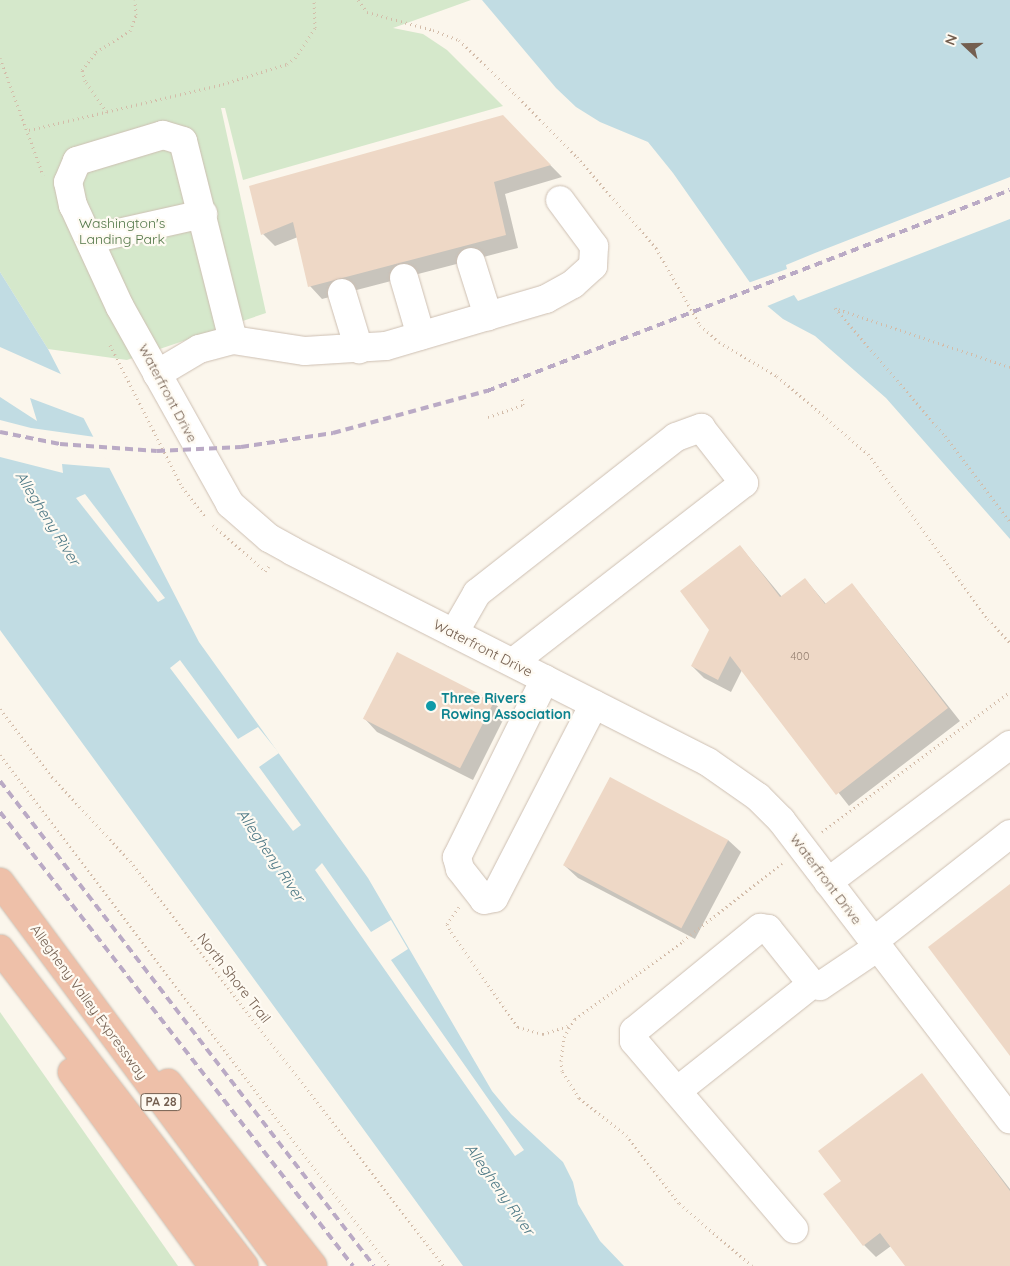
<!DOCTYPE html>
<style>
body{margin:0}
#map{position:relative;width:1010px;height:1266px;overflow:hidden;background:#fbf6ec;font-family:Quicksand,sans-serif}
div>[style]{position:absolute}
[style*='--x']{left:calc(var(--x)*1px);top:calc(var(--y)*1px);width:calc(var(--w)*1px);rotate:calc(var(--a)*1deg)}
.green>*{inset:0;background:#d5e8cb}
.water>*{inset:0;background:#c1dce3}
.pier>*{inset:0;background:#fbf6ec}
.shadow>*{inset:0;background:#0003}
.building>*{inset:0;background:#eed8c6;transform-origin:0 0}
.path>*{height:3px;margin-top:-1.5px;transform-origin:0;background:repeating-linear-gradient(90deg,#d3bca9 0 1px,transparent 0 5px)}
.roads{filter:drop-shadow(0 0 1px #cdbfb2) drop-shadow(0 0 1px #cdbfb2)}
.minor>*{height:28px;margin:-14px;padding:0 14px;transform-origin:14px;border-radius:14px;background:#fff}
.highway>*{height:28px;margin:-14px;padding:0 14px;transform-origin:14px;border-radius:14px;background:#eec0a9}
.rail>*{height:4px;margin-top:-2px;transform-origin:0;background:repeating-linear-gradient(90deg,#baaac5 0 8px,transparent 0 13px)}
.dots>*{width:14px;height:14px;translate:-50% -50%;box-sizing:border-box;border:2px solid #fefaf2;border-radius:50%}
span{translate:-50% -50%;white-space:nowrap;text-align:center;line-height:1.15;-webkit-text-stroke:4.5px #fefaf2;paint-order:stroke}
.number-label{font-size:11px;color:#927d6e}
.number-label span{-webkit-text-stroke-width:0}
.shield-label span{padding:1px 4px;background:#fefaf2;border:1px solid;border-radius:4px;-webkit-text-stroke-width:0}
.shield-label{font-size:12px;color:#745f50;font-weight:700}
.park-label{font-size:14px;color:#54784a}
.street-label{font-size:14px;color:#745f50}
.culture-label{font-size:14px;color:#0d838f;font-weight:700}
.left{translate:0 -50%;text-align:left}
.water-label{font-size:15px;color:#4c7885;font-style:italic}
.north{position:absolute;left:940px;top:20px;width:50px;height:50px;-webkit-text-stroke:4px #fefaf2;paint-order:stroke;rotate:291deg;font-size:14px;font-weight:700;line-height:20px;text-align:center;color:#745f50}
.north::after{content:'';display:block;margin:auto;width:18px;height:22px;background:#745f50;clip-path:polygon(50% 0,100% 100%,50% 72%,0 100%)}
</style>
<div id="map">
<div class="green">
<i style="clip-path:polygon(0 0,471px 0,393px 28px,423px 34px,447px 50px,503px 106px,243px 180px,225px 108px,221px 108px,266px 313px,127px 360px,48px 349px,0 272px)"></i>
<i style="clip-path:polygon(0 1012px,178px 1266px,0 1266px)"></i>
</div>
<div class="water">
<i style="clip-path:polygon(482px 0,1010px 0,1010px 539px,886px 398px,815px 336px,783px 319px,765px 304px,673px 173px,648px 142px,600px 122px,576px 107px,556px 88px)"></i>
<i style="clip-path:polygon(0 272px,48px 349px,199px 642px,368px 878px,492px 1091px,511px 1114px,563px 1162px,573px 1182px,578px 1204px,600px 1241px,624px 1266px,463px 1266px,0 630px)"></i>
</div>
<div class="pier">
<i style="clip-path:polygon(1010px 177px,1010px 219px,798px 301px,794px 295px,765px 307px,748px 283px,787px 269px,786px 265px,815px 253px)"></i>
<i style="clip-path:polygon(0 347px,63px 375px,86px 419px,30px 398px,37px 421px,0 397px)"></i>
<i style="clip-path:polygon(0 420px,31px 428px,95px 437px,110px 468px,62px 464px,63px 473px,0 457px)"></i>
<i style="clip-path:polygon(85px 494px,165px 598px,158px 602px,76px 498px)"></i>
<i style="clip-path:polygon(180px 660px,238px 739px,258px 727px,279px 753px,259px 767px,301px 825px,293px 831px,170px 668px)"></i>
<i style="clip-path:polygon(322px 863px,371px 932px,391px 920px,408px 949px,391px 960px,524px 1150px,515px 1156px,315px 870px)"></i>
</div>
<div class="shadow">
<i style="clip-path:polygon(502px 116px,562px 177px,505px 194px,518px 248px,322px 299px,310px 286px,298px 237px,275px 246px,263px 234px)"></i>
<i style="clip-path:polygon(740px 546px,782px 597px,805px 579px,826px 604px,852px 584px,960px 721px,849px 806px,742px 670px,731px 692px,704px 678px,692px 666px,711px 629px)"></i>
<i style="clip-path:polygon(493px 702px,506px 714px,473px 780px,377px 732px,365px 719px)"></i>
<i style="clip-path:polygon(728px 840px,741px 852px,695px 939px,578px 878px,565px 866px)"></i>
<i style="clip-path:polygon(921px 1074px,1010px 1189px,1010px 1266px,907px 1266px,891px 1246px,876px 1257px,864px 1245px,843px 1181px)"></i>
</div>
<div class="building">
<i style="clip-path:polygon(503px 115px,551px 165px,494px 182px,506px 235px,308px 287px,293px 222px,261px 235px,249px 186px)"></i>
<i style="clip-path:polygon(740px 545px,780px 597px,805px 578px,825px 604px,852px 583px,948px 708px,836px 795px,730px 656px,718px 680px,691px 666px,709px 630px,680px 591px)"></i>
<i style="left:397px;top:652px;width:109px;height:75px;rotate:27deg"></i>
<i style="left:610px;top:777px;width:134px;height:100px;rotate:28deg"></i>
<i style="clip-path:polygon(1010px 884px,1010px 1056px,928px 947px)"></i>
<i style="clip-path:polygon(922px 1073px,1010px 1191px,1010px 1266px,905px 1266px,880px 1233px,863px 1246px,823px 1194px,841px 1181px,818px 1151px)"></i>
</div>
<div class="path">
<i style="--x:358;--y:0;--w:15;--a:53"></i>
<i style="--x:367;--y:12;--w:68;--a:15.3"></i>
<i style="--x:433;--y:30;--w:28;--a:21"></i>
<i style="--x:459;--y:40;--w:78;--a:44"></i>
<i style="--x:515;--y:94;--w:88;--a:45.5"></i>
<i style="--x:577;--y:157;--w:121;--a:49"></i>
<i style="--x:656;--y:248;--w:89;--a:60.3"></i>
<i style="--x:700;--y:325;--w:25;--a:42"></i>
<i style="--x:719;--y:342;--w:67;--a:30.4"></i>
<i style="--x:777;--y:376;--w:120;--a:40.6"></i>
<i style="--x:868;--y:454;--w:204;--a:54"></i>
<i style="--x:988;--y:619;--w:33;--a:47"></i>
<i style="--x:0;--y:58;--w:125;--a:69.8"></i>
<i style="--x:107;--y:112;--w:38;--a:-125"></i>
<i style="--x:85;--y:81;--w:11;--a:-105"></i>
<i style="--x:82;--y:70;--w:23;--a:-52"></i>
<i style="--x:96;--y:52;--w:40;--a:-32"></i>
<i style="--x:130;--y:31;--w:17;--a:-69"></i>
<i style="--x:136;--y:15;--w:15;--a:-94"></i>
<i style="--x:29;--y:130;--w:199;--a:-13.3"></i>
<i style="--x:223;--y:84;--w:67;--a:-17.4"></i>
<i style="--x:287;--y:64;--w:10;--a:-37"></i>
<i style="--x:295;--y:58;--w:36;--a:-56"></i>
<i style="--x:315;--y:28;--w:28;--a:-92"></i>
<i style="--x:110;--y:345;--w:159;--a:63.1"></i>
<i style="--x:182;--y:487;--w:37;--a:52"></i>
<i style="--x:1010;--y:367;--w:185;--a:-161.4"></i>
<i style="--x:835;--y:308;--w:169;--a:49.3"></i>
<i style="--x:945;--y:436;--w:108;--a:52.9"></i>
<i style="--x:488;--y:417;--w:37;--a:-19"></i>
<i style="--x:523;--y:405;--w:7;--a:-98"></i>
<i style="--x:213;--y:525;--w:69;--a:41.5"></i>
<i style="--x:265;--y:571;--w:6;--a:-51"></i>
<i style="--x:0;--y:709;--w:86;--a:52.6"></i>
<i style="--x:52;--y:777;--w:115;--a:47.1"></i>
<i style="--x:130;--y:861;--w:512;--a:52.21"></i>
<i style="--x:0;--y:755;--w:642;--a:52.72"></i>
<i style="--x:822;--y:832;--w:234;--a:-36.7"></i>
<i style="--x:459;--y:907;--w:21;--a:125"></i>
<i style="--x:447;--y:924;--w:9;--a:63"></i>
<i style="--x:451;--y:932;--w:116;--a:54.8"></i>
<i style="--x:518;--y:1027;--w:26;--a:16"></i>
<i style="--x:543;--y:1034;--w:26;--a:-18"></i>
<i style="--x:752;--y:1266;--w:96;--a:-139.2"></i>
<i style="--x:679;--y:1203;--w:85;--a:-127.8"></i>
<i style="--x:627;--y:1136;--w:61;--a:-141.6"></i>
<i style="--x:579;--y:1098;--w:32;--a:-122"></i>
<i style="--x:562;--y:1071;--w:10;--a:-96"></i>
<i style="--x:561;--y:1061;--w:24;--a:-83"></i>
<i style="--x:564;--y:1037;--w:21;--a:-59"></i>
<i style="--x:575;--y:1019;--w:133;--a:-35.8"></i>
<i style="--x:683;--y:941;--w:126;--a:-38.2"></i>
</div>
<div class="roads">
<div class="minor">
<i style="--x:91;--y:239;--w:115;--a:-12.6"></i>
<i style="--x:471;--y:262;--w:57;--a:72.5"></i>
<i style="--x:404;--y:278;--w:60;--a:73.7"></i>
<i style="--x:342;--y:293;--w:59;--a:73.1"></i>
<i style="--x:233;--y:340;--w:205;--a:-104.1"></i>
<i style="--x:183;--y:141;--w:21;--a:-163"></i>
<i style="--x:163;--y:135;--w:90;--a:163.2"></i>
<i style="--x:77;--y:161;--w:23;--a:113"></i>
<i style="--x:68;--y:182;--w:24;--a:78"></i>
<i style="--x:73;--y:205;--w:112;--a:65.3"></i>
<i style="--x:120;--y:307;--w:226;--a:60.8"></i>
<i style="--x:230;--y:504;--w:52;--a:41.1"></i>
<i style="--x:269;--y:538;--w:26;--a:29"></i>
<i style="--x:292;--y:551;--w:466;--a:26.9"></i>
<i style="--x:708;--y:762;--w:61;--a:35"></i>
<i style="--x:758;--y:797;--w:33;--a:45"></i>
<i style="--x:781;--y:820;--w:377;--a:52.6"></i>
<i style="--x:157;--y:374;--w:49;--a:-30.8"></i>
<i style="--x:199;--y:349;--w:35;--a:-15"></i>
<i style="--x:233;--y:340;--w:73;--a:8.7"></i>
<i style="--x:305;--y:351;--w:81;--a:-3.5"></i>
<i style="--x:386;--y:346;--w:167;--a:-16.4"></i>
<i style="--x:546;--y:299;--w:31;--a:-29"></i>
<i style="--x:573;--y:284;--w:27;--a:-42"></i>
<i style="--x:593;--y:266;--w:20;--a:-87"></i>
<i style="--x:594;--y:246;--w:57;--a:-126.5"></i>
<i style="--x:454;--y:633;--w:46;--a:-60.1"></i>
<i style="--x:477;--y:593;--w:253;--a:-38.1"></i>
<i style="--x:676;--y:437;--w:27;--a:-20"></i>
<i style="--x:701;--y:428;--w:70;--a:52"></i>
<i style="--x:744;--y:483;--w:292;--a:142.2"></i>
<i style="--x:545;--y:679;--w:199;--a:116.3"></i>
<i style="--x:457;--y:857;--w:12;--a:76"></i>
<i style="--x:460;--y:869;--w:39;--a:52"></i>
<i style="--x:484;--y:900;--w:10;--a:-11"></i>
<i style="--x:494;--y:898;--w:218;--a:-62.7"></i>
<i style="--x:828;--y:882;--w:228;--a:-37"></i>
<i style="--x:874;--y:941;--w:173;--a:-38.2"></i>
<i style="--x:677;--y:1091;--w:172;--a:-38.4"></i>
<i style="--x:794;--y:1229;--w:247;--a:-130.4"></i>
<i style="--x:634;--y:1041;--w:10;--a:-90"></i>
<i style="--x:634;--y:1031;--w:163;--a:-39.3"></i>
<i style="--x:760;--y:928;--w:8;--a:7"></i>
<i style="--x:768;--y:929;--w:70;--a:51.3"></i>
<i style="--x:812;--y:984;--w:8;--a:14"></i>
<i style="--x:820;--y:986;--w:70;--a:-33.9"></i>
</div>
<div class="highway">
<i style="--x:0;--y:882;--w:478;--a:53.4"></i>
<i style="--x:0;--y:949;--w:400;--a:52.4"></i>
<i style="--x:72;--y:1072;--w:240;--a:54"></i>
<i style="--x:168;--y:1083;--w:233;--a:51.6"></i>
</div>
</div>
<div class="rail">
<i style="--x:0;--y:432;--w:61;--a:11.3"></i>
<i style="--x:60;--y:444;--w:97;--a:4.1"></i>
<i style="--x:157;--y:451;--w:84;--a:-2.7"></i>
<i style="--x:241;--y:447;--w:93;--a:-8.7"></i>
<i style="--x:333;--y:433;--w:160;--a:-15.3"></i>
<i style="--x:487;--y:391;--w:560;--a:-21.02"></i>
<i style="--x:0;--y:781;--w:612;--a:52.36"></i>
<i style="--x:0;--y:812;--w:575;--a:52.13"></i>
</div>
<div class="dots">
<i style="left:431px;top:706px;background:#0f9aa8"></i>
</div>
<div class="number-label">
<span style="left:800px;top:656px">400</span>
</div>
<div class="shield-label">
<span style="left:161px;top:1102px">PA 28</span>
</div>
<div class="park-label">
<span style="left:122px;top:231px">Washington's<br>Landing Park</span>
</div>
<div class="street-label">
<span style="left:168px;top:393px;rotate:62deg">Waterfront Drive</span>
<span style="left:483px;top:648px;rotate:27deg">Waterfront Drive</span>
<span style="left:826px;top:879px;rotate:53deg">Waterfront Drive</span>
<span style="left:234px;top:978px;rotate:52deg">North Shore Trail</span>
<span style="left:89px;top:1002px;rotate:54deg">Allegheny Valley Expressway</span>
</div>
<div class="culture-label">
<span class="left" style="left:441px;top:706px">Three Rivers<br>Rowing Association</span>
</div>
<div class="water-label">
<span style="left:48px;top:518px;rotate:58deg">Allegheny River</span>
<span style="left:271px;top:855px;rotate:56deg">Allegheny River</span>
<span style="left:500px;top:1189px;rotate:55deg">Allegheny River</span>
</div>
<div class="north">N</div>
</div>
